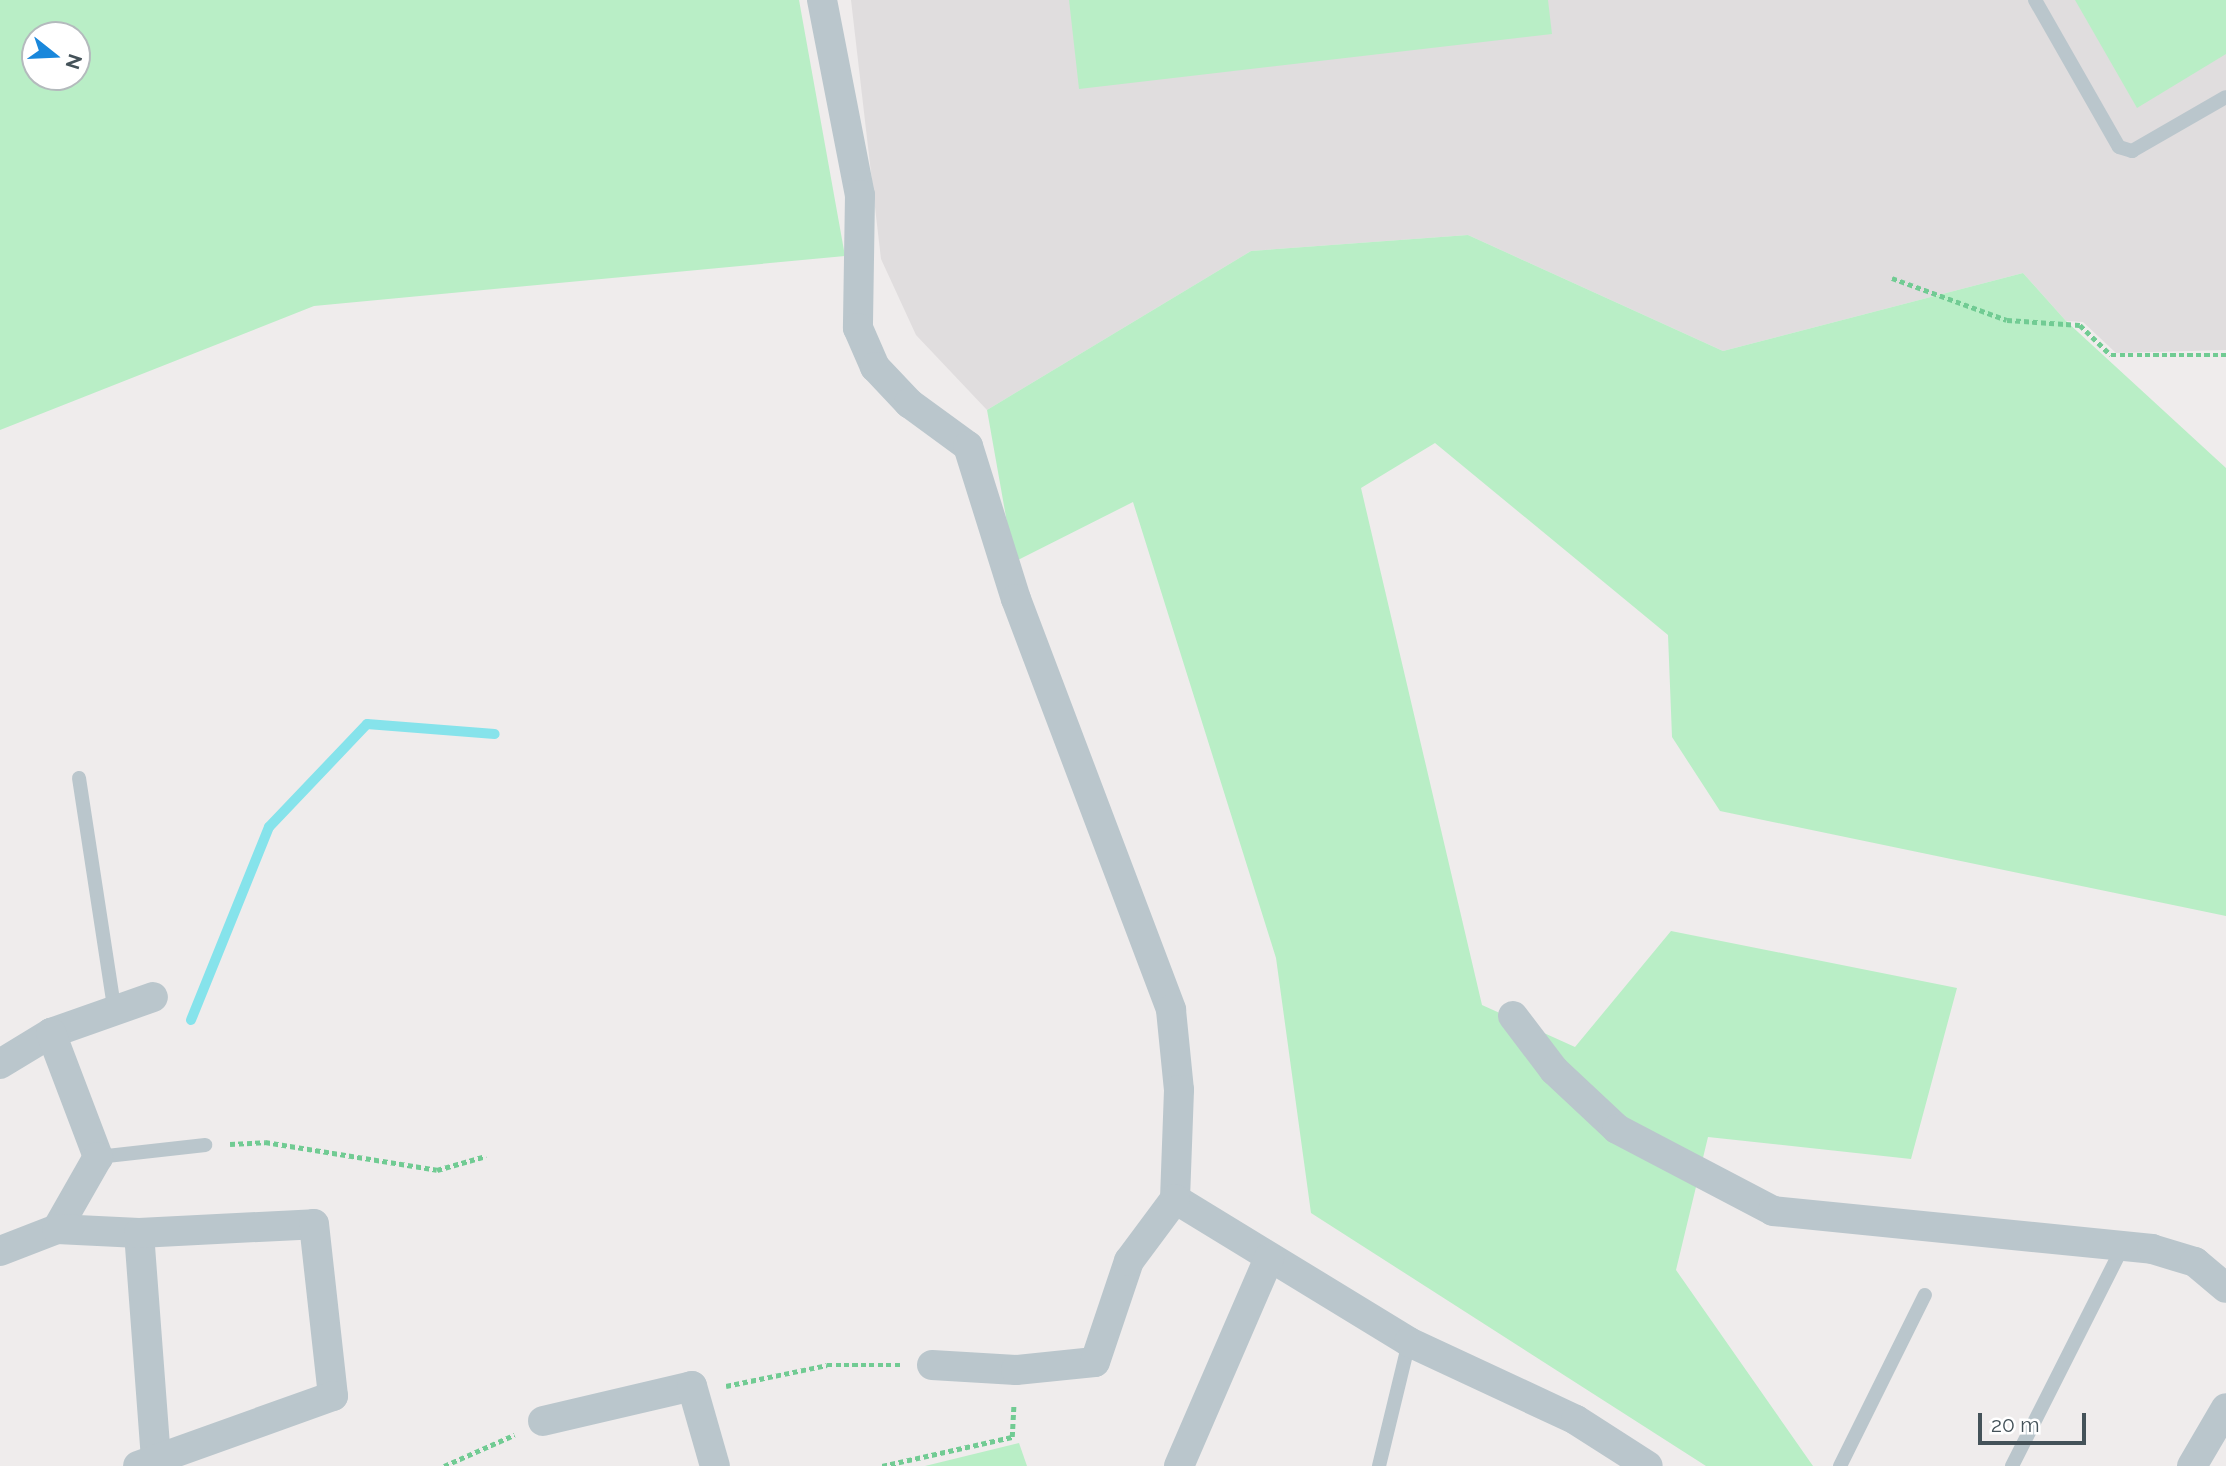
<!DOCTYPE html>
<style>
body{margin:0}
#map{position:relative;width:2226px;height:1466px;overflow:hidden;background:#efecec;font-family:Raleway,sans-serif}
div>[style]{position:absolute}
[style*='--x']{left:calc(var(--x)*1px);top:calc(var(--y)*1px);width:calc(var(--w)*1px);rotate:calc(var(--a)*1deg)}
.education>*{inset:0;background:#e0ddde}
.green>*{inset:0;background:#b9eec6}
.stream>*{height:10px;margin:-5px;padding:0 5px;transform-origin:5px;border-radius:5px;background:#86e3eb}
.path>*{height:4.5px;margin-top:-2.25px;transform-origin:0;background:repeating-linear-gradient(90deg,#71cb93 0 5px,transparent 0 8.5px)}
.service>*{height:14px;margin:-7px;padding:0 7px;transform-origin:7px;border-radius:7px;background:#bac6cc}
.minor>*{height:30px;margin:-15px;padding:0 15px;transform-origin:15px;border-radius:15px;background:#bac6cc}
span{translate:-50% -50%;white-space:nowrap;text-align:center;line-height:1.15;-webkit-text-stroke:5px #fff;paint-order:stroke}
.north{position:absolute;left:21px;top:21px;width:70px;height:70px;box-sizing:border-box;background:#fff;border:2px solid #b4babd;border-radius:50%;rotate:108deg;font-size:19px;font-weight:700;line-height:28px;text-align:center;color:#445259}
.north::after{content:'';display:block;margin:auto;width:24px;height:32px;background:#1987db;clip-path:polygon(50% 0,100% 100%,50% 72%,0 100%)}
.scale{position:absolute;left:1978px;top:1413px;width:108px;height:32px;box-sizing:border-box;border:4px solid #445259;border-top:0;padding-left:9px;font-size:21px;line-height:24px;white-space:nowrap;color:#445259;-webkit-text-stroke:5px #fff;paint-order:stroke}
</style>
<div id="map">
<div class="education">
<i style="clip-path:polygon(851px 0,2226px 0,2226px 350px,2116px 353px,2083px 322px,2066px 321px,2023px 273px,1723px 351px,1468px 235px,1251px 251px,987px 410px,916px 335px,881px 259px)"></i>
</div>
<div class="green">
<i style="clip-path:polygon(evenodd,0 0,799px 0,845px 256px,314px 306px,0 430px,0 0,35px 35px,77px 35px,77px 77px,35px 77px,35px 35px)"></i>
<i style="clip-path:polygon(1069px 0,1548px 0,1552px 34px,1079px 89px)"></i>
<i style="clip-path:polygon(2075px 0,2226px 0,2226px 54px,2137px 108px)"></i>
<i style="clip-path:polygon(1468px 235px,1723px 351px,2023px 273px,2066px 321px,2226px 468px,2226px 916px,1720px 811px,1672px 737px,1668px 635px,1435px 443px,1361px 488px,1482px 1005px,1575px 1047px,1671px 931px,1957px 988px,1911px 1159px,1708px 1137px,1676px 1270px,1813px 1466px,1706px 1466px,1311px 1213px,1276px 958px,1133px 502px,1014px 562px,987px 410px,1251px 251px)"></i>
<i style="clip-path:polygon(1019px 1443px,1027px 1466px,925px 1466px)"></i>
</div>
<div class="stream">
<i style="--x:191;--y:1020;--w:208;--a:-68"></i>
<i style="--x:269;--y:827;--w:142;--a:-46.4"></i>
<i style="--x:367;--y:724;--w:128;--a:4.5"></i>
</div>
<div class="path">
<i style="--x:1892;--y:278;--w:122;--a:20.1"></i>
<i style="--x:2007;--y:320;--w:73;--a:3.9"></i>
<i style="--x:2080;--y:325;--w:43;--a:44.1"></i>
<i style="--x:2111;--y:355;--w:115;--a:0"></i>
<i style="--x:230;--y:1144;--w:35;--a:-3"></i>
<i style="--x:265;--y:1142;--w:174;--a:9.2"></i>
<i style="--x:437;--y:1170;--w:51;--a:-15.9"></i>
<i style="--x:726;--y:1386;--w:103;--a:-11.7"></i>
<i style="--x:827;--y:1365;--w:74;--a:0"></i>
<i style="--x:444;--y:1466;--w:77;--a:-23.9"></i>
<i style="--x:882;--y:1466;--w:133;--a:-12.6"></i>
<i style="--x:1012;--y:1437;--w:34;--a:-87"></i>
</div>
<div class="service">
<i style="--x:2035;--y:0;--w:169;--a:60.3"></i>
<i style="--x:2119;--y:147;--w:14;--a:17"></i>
<i style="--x:2132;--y:151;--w:108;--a:-29.9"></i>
<i style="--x:79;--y:778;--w:231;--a:81.3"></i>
<i style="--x:98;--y:1157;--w:108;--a:-6.4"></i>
<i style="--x:1379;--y:1466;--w:128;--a:-76.4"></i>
<i style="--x:1840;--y:1466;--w:191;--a:-63.6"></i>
<i style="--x:2012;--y:1466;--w:246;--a:-63.2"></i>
</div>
<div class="minor">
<i style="--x:822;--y:0;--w:199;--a:79"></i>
<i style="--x:860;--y:195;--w:133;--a:90.9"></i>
<i style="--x:858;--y:328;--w:43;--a:66.4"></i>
<i style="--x:875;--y:367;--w:50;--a:46.6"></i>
<i style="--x:909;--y:403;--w:73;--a:36.1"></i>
<i style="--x:968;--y:446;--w:160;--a:72.6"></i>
<i style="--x:1016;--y:599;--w:439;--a:69.3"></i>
<i style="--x:1171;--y:1010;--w:80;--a:84.3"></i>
<i style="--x:1179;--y:1090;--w:109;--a:92.1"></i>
<i style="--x:1175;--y:1199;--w:274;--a:31.4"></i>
<i style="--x:1409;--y:1342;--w:184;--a:25"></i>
<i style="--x:1576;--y:1420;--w:85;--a:32.6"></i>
<i style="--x:1513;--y:1016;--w:68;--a:52.8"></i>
<i style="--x:1554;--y:1070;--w:86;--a:43.1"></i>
<i style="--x:1617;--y:1129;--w:176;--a:27.7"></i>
<i style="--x:1773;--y:1211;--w:381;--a:5.7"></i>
<i style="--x:2152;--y:1249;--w:45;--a:16.8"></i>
<i style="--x:2195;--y:1262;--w:40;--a:40"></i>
<i style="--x:51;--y:1033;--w:108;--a:-19.4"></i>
<i style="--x:0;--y:1064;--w:60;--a:-31.3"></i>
<i style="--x:51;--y:1033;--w:133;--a:69.2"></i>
<i style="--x:98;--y:1157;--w:83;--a:119.7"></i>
<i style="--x:139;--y:1233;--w:225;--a:85.7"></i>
<i style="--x:0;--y:1251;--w:61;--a:-21.1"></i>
<i style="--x:57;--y:1229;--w:82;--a:2.8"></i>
<i style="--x:139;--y:1233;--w:175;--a:-2.9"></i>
<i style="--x:314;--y:1224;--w:173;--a:83.7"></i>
<i style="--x:333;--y:1396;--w:207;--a:160.3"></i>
<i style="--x:932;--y:1365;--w:84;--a:3.4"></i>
<i style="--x:1016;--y:1370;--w:79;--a:-5.8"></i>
<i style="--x:1095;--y:1362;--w:107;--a:-71.4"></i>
<i style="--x:1129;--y:1261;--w:77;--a:-53.4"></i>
<i style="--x:543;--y:1421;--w:153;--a:-13.2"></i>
<i style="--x:692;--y:1386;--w:83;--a:74"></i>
<i style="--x:1179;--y:1466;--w:227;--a:-66.6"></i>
<i style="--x:2192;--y:1466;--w:67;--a:-59.6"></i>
</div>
<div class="north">N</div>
<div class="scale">20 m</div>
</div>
